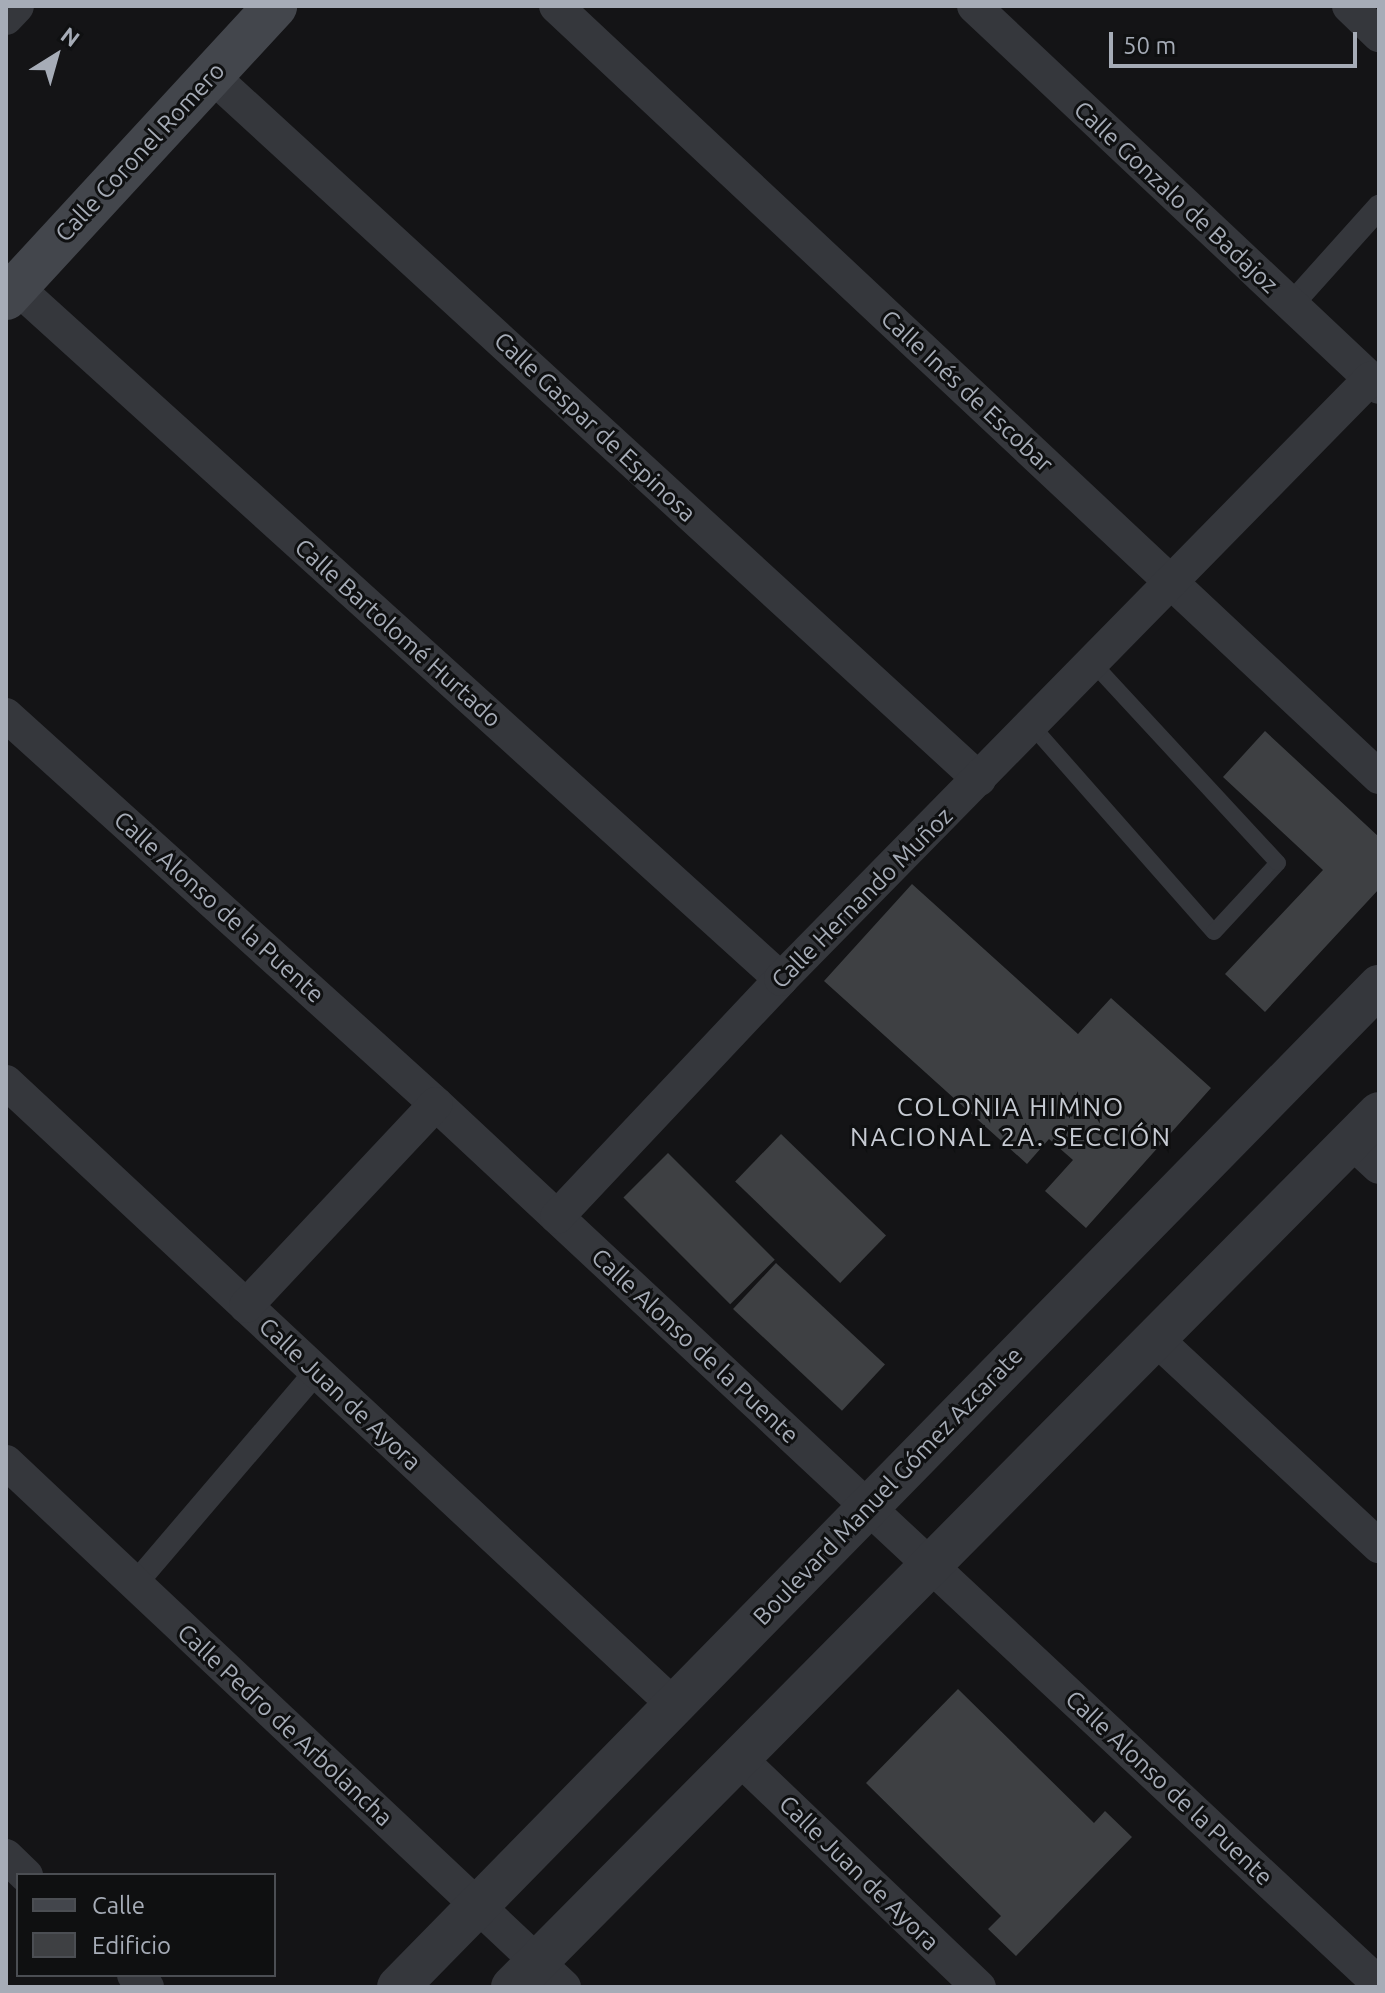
<!DOCTYPE html>
<meta charset="utf-8">
<style>
body{margin:0}
#map{position:relative;width:1385px;height:1993px;overflow:hidden;background:#141416;font-family:Ubuntu,sans-serif}
div>[style]{position:absolute}
[style*='--x']{left:calc(var(--x)*1px);top:calc(var(--y)*1px);width:calc(var(--w)*1px);rotate:calc(var(--a)*1deg)}
.building>*{inset:0;background:#3e4043;transform-origin:0 0}
.service>*{height:16px;margin:-8px;padding:0 8px;transform-origin:8px;border-radius:8px;background:#35373c}
.pedestrian>*{height:24px;margin:-12px;padding:0 12px;transform-origin:12px;border-radius:12px;background:#35373c}
.minor>*{height:34px;margin:-17px;padding:0 17px;transform-origin:17px;border-radius:17px;background:#35373c}
.tertiary>*{height:42px;margin:-21px;padding:0 21px;transform-origin:21px;border-radius:21px;background:#35373c}
.secondary>*{height:44px;margin:-22px;padding:0 22px;transform-origin:22px;border-radius:22px;background:#43464c}
span{translate:-50% -50%;white-space:nowrap;text-align:center;line-height:1.15;-webkit-text-stroke:6px #0f1011;paint-order:stroke}
.street-label{font-size:24px;color:#a6acb7}
.neighbourhood-label{font-size:26px;color:#c7cbd3;letter-spacing:2px}
.frame{position:absolute;inset:0;border:8px solid #a6acb7;pointer-events:none}
.legend{position:absolute;left:16px;top:1873px;width:260px;height:104px;box-sizing:border-box;background:#0f1011;border:2px solid #4b4e53;margin:0;padding:10px 14px;list-style:none;font-size:24px;color:#a6acb7}
.legend li{display:flex;align-items:center;gap:16px;height:40px}
.legend b{width:40px;border:2px solid #4b4e53}
.north{position:absolute;left:16px;top:16px;width:80px;height:80px;-webkit-text-stroke:6px #0f1011;paint-order:stroke;rotate:37deg;font-size:22px;font-weight:700;line-height:32px;text-align:center;color:#a6acb7}
.north::after{content:'';display:block;margin:auto;width:28px;height:36px;background:#a6acb7;clip-path:polygon(50% 0,100% 100%,50% 72%,0 100%)}
.scale{position:absolute;left:1109px;top:32px;width:248px;height:36px;box-sizing:border-box;border:4px solid #a6acb7;border-top:0;padding-left:10px;font-size:24px;line-height:28px;white-space:nowrap;color:#a6acb7;-webkit-text-stroke:6px #0f1011;paint-order:stroke}
</style>
<div id="map">
<div class="building">
<i style="clip-path:polygon(1265px 731px,1379px 837px,1379px 889px,1265px 1012px,1225px 974px,1323px 870px,1223px 777px)"></i>
<i style="clip-path:polygon(912px 884px,1078px 1034px,1111px 998px,1211px 1088px,1086px 1228px,1045px 1191px,1073px 1160px,1049px 1139px,1027px 1164px,824px 981px)"></i>
<i style="left:781px;top:1134px;width:146px;height:66px;rotate:44deg"></i>
<i style="left:668px;top:1153px;width:151px;height:63px;rotate:45deg"></i>
<i style="left:776px;top:1263px;width:149px;height:63px;rotate:43deg"></i>
<i style="clip-path:polygon(958px 1689px,1094px 1823px,1105px 1811px,1132px 1837px,1016px 1956px,988px 1929px,1001px 1916px,866px 1783px)"></i>
</div>
<div class="service">
<i style="--x:1033;--y:727;--w:273;--a:48.6"></i>
<i style="--x:1214;--y:932;--w:94;--a:-47.2"></i>
<i style="--x:1278;--y:863;--w:271;--a:-132.8"></i>
</div>
<div class="pedestrian">
<i style="--x:1291;--y:305;--w:132;--a:-48.1"></i>
<i style="--x:135;--y:1584;--w:279;--a:-49.5"></i>
</div>
<div class="minor">
<i style="--x:556;--y:6;--w:1128;--a:43.13"></i>
<i style="--x:974;--y:6;--w:556;--a:43.25"></i>
<i style="--x:1349;--y:6;--w:42;--a:44"></i>
<i style="--x:6;--y:18;--w:16;--a:-47"></i>
<i style="--x:211;--y:75;--w:1042;--a:42.51"></i>
<i style="--x:15;--y:286;--w:1033;--a:42.14"></i>
<i style="--x:6;--y:715;--w:580;--a:42.13"></i>
<i style="--x:436;--y:1104;--w:1290;--a:43.02"></i>
<i style="--x:6;--y:1082;--w:913;--a:43"></i>
<i style="--x:1351;--y:1141;--w:38;--a:43"></i>
<i style="--x:557;--y:1217;--w:327;--a:-46.7"></i>
<i style="--x:781;--y:979;--w:841;--a:-45.53"></i>
<i style="--x:246;--y:1306;--w:277;--a:-46.8"></i>
<i style="--x:1155;--y:1338;--w:306;--a:42.9"></i>
<i style="--x:6;--y:1462;--w:766;--a:43.25"></i>
<i style="--x:739;--y:1758;--w:332;--a:43.7"></i>
<i style="--x:6;--y:1856;--w:28;--a:44"></i>
<i style="--x:134;--y:1975;--w:18;--a:43"></i>
</div>
<div class="tertiary">
<i style="--x:398;--y:1987;--w:1402;--a:-45.58"></i>
<i style="--x:512;--y:1987;--w:1231;--a:-45.23"></i>
</div>
<div class="secondary">
<i style="--x:6;--y:298;--w:397;--a:-47.3"></i>
</div>
<div class="street-label">
<span style="left:140px;top:152px;rotate:-47deg">Calle Coronel Romero</span>
<span style="left:1176px;top:197px;rotate:43deg">Calle Gonzalo de Badajoz</span>
<span style="left:967px;top:391px;rotate:43deg">Calle Inés de Escobar</span>
<span style="left:595px;top:427px;rotate:43deg">Calle Gaspar de Espinosa</span>
<span style="left:398px;top:633px;rotate:42deg">Calle Bartolomé Hurtado</span>
<span style="left:862px;top:898px;rotate:-45deg">Calle Hernando Muñoz</span>
<span style="left:219px;top:907px;rotate:42deg">Calle Alonso de la Puente</span>
<span style="left:695px;top:1346px;rotate:43deg">Calle Alonso de la Puente</span>
<span style="left:340px;top:1394px;rotate:43deg">Calle Juan de Ayora</span>
<span style="left:888px;top:1486px;rotate:-46deg">Boulevard Manuel Gómez Azcarate</span>
<span style="left:285px;top:1725px;rotate:43deg">Calle Pedro de Arbolancha</span>
<span style="left:1169px;top:1788px;rotate:43deg">Calle Alonso de la Puente</span>
<span style="left:859px;top:1873px;rotate:44deg">Calle Juan de Ayora</span>
</div>
<div class="neighbourhood-label">
<span style="left:1011px;top:1122px">COLONIA HIMNO<br>NACIONAL 2A. SECCIÓN</span>
</div>
<div class="frame"></div>
<ul class="legend">
<li><b style="height:10px;background:#43464c"></b>Calle</li>
<li><b style="height:22px;background:#3e4043"></b>Edificio</li>
</ul>
<div class="north">N</div>
<div class="scale">50 m</div>
</div>
